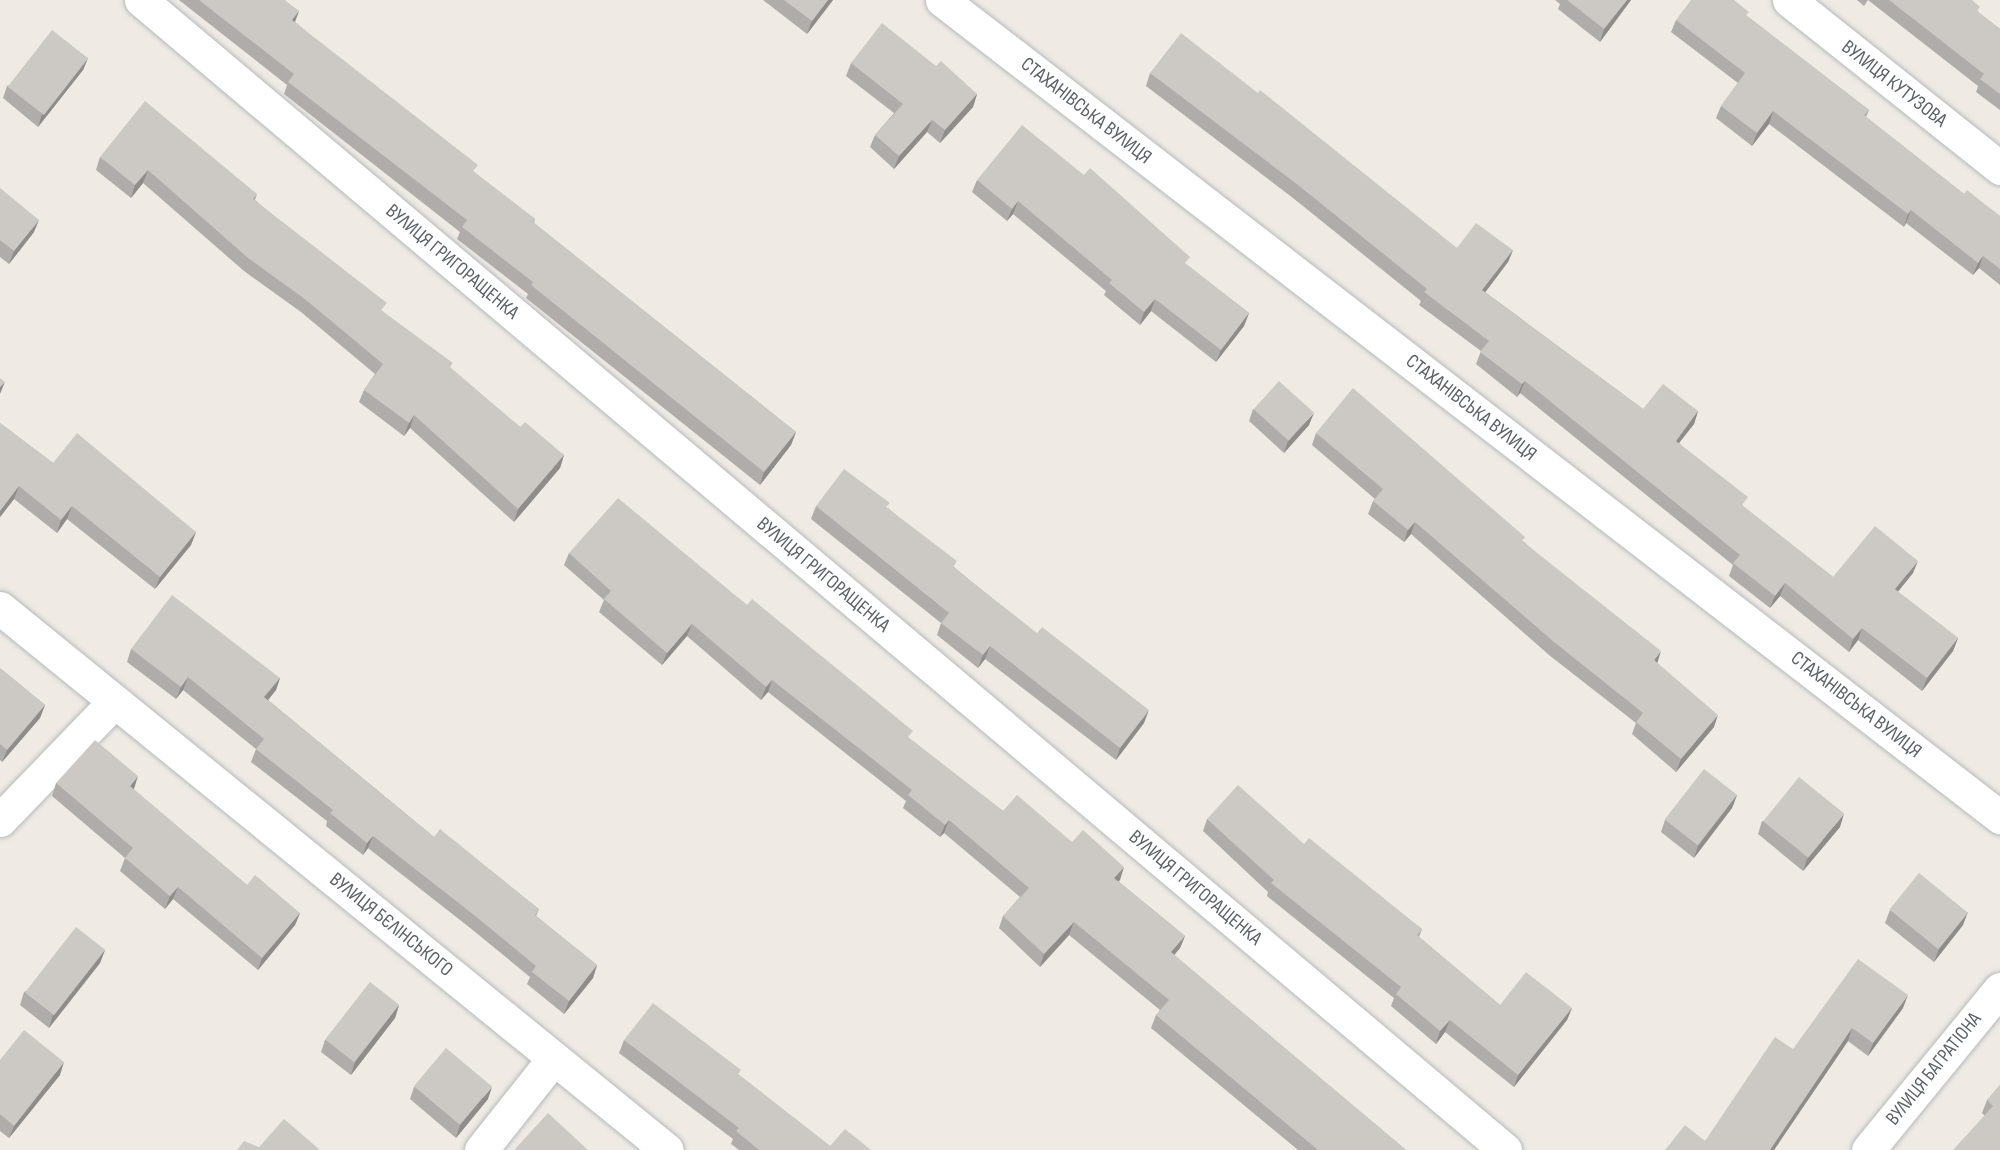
<!DOCTYPE html>
<meta charset="utf-8">
<style>
body{margin:0}
#map{position:relative;width:2000px;height:1150px;overflow:hidden;background:#efebe4;font-family:"Sofia Sans Condensed",sans-serif}
div>[style]{position:absolute}
[style*='--x']{left:calc(var(--x)*1px);top:calc(var(--y)*1px);width:calc(var(--w)*1px);rotate:calc(var(--a)*1deg)}
.roads{filter:drop-shadow(0 0 2px #b5b9bc) drop-shadow(0 0 2px #b5b9bc)}
.minor>*{height:33px;margin:-16.5px;padding:0 16.5px;transform-origin:16.5px;border-radius:16.5px;background:#fff}
.wall>*{inset:0;background:#afaca9}
.shaded-wall>*{inset:0;background:#8f8c89}
.building>*{inset:0;background:#ccc8c4;transform-origin:0 0}
span{translate:-50% -50%;white-space:nowrap;text-align:center;line-height:1.15;-webkit-text-stroke:5px #fff;paint-order:stroke}
.street-label{font-size:20px;color:#5c6266}
</style>
<div id="map">
<div class="roads">
<div class="minor">
<i style="--x:141;--y:0;--w:1784;--a:40.13"></i>
<i style="--x:942;--y:0;--w:1337;--a:37.68"></i>
<i style="--x:1789;--y:0;--w:270;--a:38.5"></i>
<i style="--x:0;--y:608;--w:859;--a:39.1"></i>
<i style="--x:0;--y:820;--w:165;--a:-46"></i>
<i style="--x:481;--y:1150;--w:117;--a:-51.6"></i>
<i style="--x:1868;--y:1150;--w:208;--a:-50.7"></i>
</div>
</div>
<div class="wall">
<i style="clip-path:polygon(179px 0,284px 0,299px 11px,295px 22px,475px 173px,535px 219px,534px 223px,796px 432px,791px 445px,760px 485px,526px 298px,528px 294px,457px 239px,460px 232px,284px 94px,287px 85px)"></i>
<i style="clip-path:polygon(763px 0,833px 0,807px 34px)"></i>
<i style="clip-path:polygon(1555px 0,1631px 0,1600px 42px,1558px 9px,1560px 4px)"></i>
<i style="clip-path:polygon(1857px 0,1868px 0,1864px 6px)"></i>
<i style="clip-path:polygon(1868px 0,1972px 0,1978px 12px,2000px 29px,2000px 110px,1976px 92px,1978px 86px)"></i>
<i style="clip-path:polygon(1747px 16px,1869px 110px,1866px 117px,1964px 194px,2000px 216px,2000px 285px,1979px 268px,1973px 275px,1906px 223px,1904px 227px,1769px 124px,1752px 146px,1716px 118px,1721px 106px,1738px 83px,1671px 32px,1676px 20px)"></i>
<i style="clip-path:polygon(88px 58px,83px 70px,38px 127px,3px 98px,7px 86px)"></i>
<i style="clip-path:polygon(851px 63px,936px 66px,977px 94px,973px 107px,940px 143px,927px 132px,894px 169px,870px 147px,875px 135px,894px 113px,846px 76px)"></i>
<i style="clip-path:polygon(1150px 73px,1457px 248px,1513px 250px,1508px 262px,1485px 292px,1643px 409px,1698px 411px,1694px 424px,1679px 443px,1744px 507px,1833px 577px,1913px 573px,1898px 592px,1958px 638px,1953px 651px,1922px 691px,1858px 640px,1849px 652px,1780px 596px,1770px 608px,1729px 576px,1733px 565px,1520px 393px,1517px 397px,1476px 364px,1481px 351px,1419px 305px,1421px 301px,1293px 198px,1146px 86px)"></i>
<i style="clip-path:polygon(100px 157px,257px 194px,255px 200px,383px 312px,520px 427px,564px 455px,560px 468px,514px 522px,410px 428px,404px 436px,359px 402px,364px 390px,375px 374px,301px 312px,244px 271px,143px 183px,131px 198px,96px 170px)"></i>
<i style="clip-path:polygon(977px 180px,1187px 265px,1249px 313px,1244px 326px,1216px 362px,1151px 311px,1140px 325px,1104px 295px,1106px 291px,1013px 214px,1007px 221px,972px 192px)"></i>
<i style="clip-path:polygon(0 188px,34px 232px,9px 264px,0 257px)"></i>
<i style="clip-path:polygon(1253px 409px,1309px 425px,1284px 453px,1249px 421px)"></i>
<i style="clip-path:polygon(0 423px,53px 463px,196px 532px,191px 545px,155px 589px,67px 519px,57px 533px,14px 499px,0 517px)"></i>
<i style="clip-path:polygon(1316px 433px,1524px 542px,1657px 663px,1714px 727px,1676px 772px,1632px 734px,1636px 723px,1549px 655px,1411px 534px,1404px 542px,1368px 514px,1373px 501px,1375px 499px,1312px 445px)"></i>
<i style="clip-path:polygon(816px 506px,888px 508px,955px 568px,1144px 723px,1116px 760px,985px 659px,978px 668px,937px 635px,941px 623px,811px 519px)"></i>
<i style="clip-path:polygon(569px 553px,747px 605px,910px 739px,1003px 811px,1072px 842px,1120px 880px,1118px 881px,1185px 936px,1180px 948px,1174px 955px,1406px 1150px,1298px 1150px,1151px 1028px,1156px 1015px,1160px 1010px,1069px 935px,1040px 967px,999px 928px,1003px 916px,1020px 897px,944px 833px,940px 837px,903px 808px,906px 801px,768px 692px,761px 700px,687px 636px,662px 665px,599px 612px,604px 600px,564px 565px)"></i>
<i style="clip-path:polygon(131px 649px,280px 678px,276px 690px,268px 700px,434px 837px,539px 909px,536px 916px,597px 965px,593px 978px,564px 1014px,527px 984px,530px 977px,469px 927px,368px 848px,363px 855px,326px 826px,327px 821px,251px 762px,256px 749px,183px 690px,176px 699px,127px 662px)"></i>
<i style="clip-path:polygon(0 668px,45px 705px,40px 718px,2px 762px,0 760px)"></i>
<i style="clip-path:polygon(56px 783px,133px 789px,247px 885px,300px 913px,295px 925px,258px 970px,173px 899px,165px 909px,120px 871px,125px 858px,52px 796px)"></i>
<i style="clip-path:polygon(1737px 795px,1732px 808px,1694px 858px,1661px 832px,1665px 820px)"></i>
<i style="clip-path:polygon(1207px 819px,1304px 844px,1422px 929px,1419px 937px,1500px 1005px,1572px 1008px,1567px 1020px,1514px 1087px,1445px 1032px,1436px 1044px,1391px 1006px,1394px 998px,1267px 896px,1268px 892px,1203px 831px)"></i>
<i style="clip-path:polygon(1762px 821px,1840px 827px,1803px 871px,1758px 834px)"></i>
<i style="clip-path:polygon(1890px 910px,1963px 925px,1934px 962px,1885px 923px)"></i>
<i style="clip-path:polygon(105px 950px,100px 963px,49px 1028px,20px 1005px,24px 992px)"></i>
<i style="clip-path:polygon(399px 1005px,395px 1018px,351px 1075px,321px 1052px,325px 1040px)"></i>
<i style="clip-path:polygon(1903px 1008px,1868px 1056px,1848px 1041px,1774px 1150px,1665px 1150px,1705px 1141px,1793px 1049px)"></i>
<i style="clip-path:polygon(624px 1040px,739px 1075px,830px 1146px,871px 1150px,739px 1150px,731px 1144px,733px 1139px,619px 1053px)"></i>
<i style="clip-path:polygon(0 1060px,60px 1075px,9px 1138px,0 1131px)"></i>
<i style="clip-path:polygon(2000px 1085px,2000px 1150px,1984px 1115px,1982px 1113px,1987px 1100px)"></i>
<i style="clip-path:polygon(414px 1087px,488px 1099px,456px 1138px,410px 1099px)"></i>
</div>
<div class="shaded-wall">
<i style="clip-path:polygon(828px 0,833px 0,807px 34px,812px 21px)"></i>
<i style="clip-path:polygon(1627px 0,1631px 0,1600px 42px,1604px 29px)"></i>
<i style="clip-path:polygon(299px 11px,294px 24px,292px 20px)"></i>
<i style="clip-path:polygon(88px 58px,83px 70px,38px 127px,42px 114px)"></i>
<i style="clip-path:polygon(977px 94px,973px 107px,940px 143px,945px 130px)"></i>
<i style="clip-path:polygon(1773px 111px,1769px 124px,1752px 146px,1757px 133px)"></i>
<i style="clip-path:polygon(932px 120px,927px 132px,894px 169px,899px 156px)"></i>
<i style="clip-path:polygon(148px 170px,143px 183px,131px 198px,135px 185px)"></i>
<i style="clip-path:polygon(1018px 201px,1013px 214px,1007px 221px,1012px 209px)"></i>
<i style="clip-path:polygon(1911px 210px,1906px 223px,1904px 227px,1908px 214px)"></i>
<i style="clip-path:polygon(39px 220px,34px 232px,9px 264px,14px 251px)"></i>
<i style="clip-path:polygon(1513px 250px,1508px 262px,1478px 302px,1482px 290px)"></i>
<i style="clip-path:polygon(1983px 256px,1979px 268px,1973px 275px,1978px 263px)"></i>
<i style="clip-path:polygon(1155px 299px,1151px 311px,1140px 325px,1144px 312px)"></i>
<i style="clip-path:polygon(1249px 313px,1244px 326px,1216px 362px,1221px 350px)"></i>
<i style="clip-path:polygon(1525px 381px,1520px 393px,1517px 397px,1522px 384px)"></i>
<i style="clip-path:polygon(5px 382px,0 394px,0 387px)"></i>
<i style="clip-path:polygon(1698px 411px,1694px 424px,1671px 453px,1676px 441px)"></i>
<i style="clip-path:polygon(1314px 413px,1309px 425px,1284px 453px,1288px 441px)"></i>
<i style="clip-path:polygon(414px 415px,410px 428px,404px 436px,409px 423px)"></i>
<i style="clip-path:polygon(796px 432px,791px 445px,760px 485px,764px 472px)"></i>
<i style="clip-path:polygon(564px 455px,560px 468px,514px 522px,518px 509px)"></i>
<i style="clip-path:polygon(19px 486px,14px 499px,0 517px,0 511px)"></i>
<i style="clip-path:polygon(72px 506px,67px 519px,57px 533px,61px 520px)"></i>
<i style="clip-path:polygon(1415px 522px,1411px 534px,1404px 542px,1408px 530px)"></i>
<i style="clip-path:polygon(196px 532px,191px 545px,155px 589px,160px 577px)"></i>
<i style="clip-path:polygon(1918px 561px,1913px 573px,1890px 601px,1895px 589px)"></i>
<i style="clip-path:polygon(1785px 583px,1780px 596px,1770px 608px,1775px 596px)"></i>
<i style="clip-path:polygon(692px 624px,687px 636px,662px 665px,667px 653px)"></i>
<i style="clip-path:polygon(1862px 628px,1858px 640px,1849px 652px,1853px 639px)"></i>
<i style="clip-path:polygon(1958px 638px,1953px 651px,1922px 691px,1927px 678px)"></i>
<i style="clip-path:polygon(990px 646px,985px 659px,978px 668px,983px 655px)"></i>
<i style="clip-path:polygon(1661px 651px,1657px 664px,1654px 660px)"></i>
<i style="clip-path:polygon(188px 677px,183px 690px,176px 699px,181px 687px)"></i>
<i style="clip-path:polygon(280px 678px,276px 690px,260px 710px,264px 697px)"></i>
<i style="clip-path:polygon(772px 680px,768px 692px,761px 700px,766px 687px)"></i>
<i style="clip-path:polygon(45px 705px,40px 718px,2px 762px,7px 750px)"></i>
<i style="clip-path:polygon(1149px 710px,1144px 723px,1116px 760px,1120px 748px)"></i>
<i style="clip-path:polygon(1718px 715px,1714px 727px,1676px 772px,1681px 759px)"></i>
<i style="clip-path:polygon(138px 776px,134px 789px,125px 799px,130px 786px)"></i>
<i style="clip-path:polygon(1737px 795px,1732px 808px,1694px 858px,1698px 846px)"></i>
<i style="clip-path:polygon(1844px 814px,1840px 827px,1803px 871px,1807px 859px)"></i>
<i style="clip-path:polygon(949px 820px,944px 833px,940px 837px,945px 825px)"></i>
<i style="clip-path:polygon(373px 836px,368px 848px,363px 855px,367px 843px)"></i>
<i style="clip-path:polygon(1124px 867px,1120px 880px,1110px 891px,1114px 878px)"></i>
<i style="clip-path:polygon(178px 887px,173px 899px,165px 909px,170px 896px)"></i>
<i style="clip-path:polygon(1968px 912px,1963px 925px,1934px 962px,1939px 949px)"></i>
<i style="clip-path:polygon(300px 913px,295px 925px,258px 970px,262px 958px)"></i>
<i style="clip-path:polygon(1074px 922px,1069px 935px,1040px 967px,1044px 954px)"></i>
<i style="clip-path:polygon(1185px 936px,1180px 948px,1166px 965px,1171px 952px)"></i>
<i style="clip-path:polygon(105px 950px,100px 963px,49px 1028px,53px 1015px)"></i>
<i style="clip-path:polygon(597px 965px,593px 978px,564px 1014px,569px 1001px)"></i>
<i style="clip-path:polygon(1908px 995px,1903px 1008px,1868px 1056px,1873px 1043px)"></i>
<i style="clip-path:polygon(399px 1005px,395px 1018px,351px 1075px,355px 1062px)"></i>
<i style="clip-path:polygon(1572px 1008px,1567px 1020px,1514px 1087px,1518px 1075px)"></i>
<i style="clip-path:polygon(1450px 1020px,1445px 1032px,1436px 1044px,1440px 1031px)"></i>
<i style="clip-path:polygon(1852px 1028px,1848px 1041px,1774px 1150px,1770px 1150px)"></i>
<i style="clip-path:polygon(64px 1062px,60px 1075px,9px 1138px,14px 1126px)"></i>
<i style="clip-path:polygon(492px 1087px,488px 1099px,456px 1138px,460px 1125px)"></i>
</div>
<div class="building">
<i style="clip-path:polygon(199px 0,284px 0,299px 11px,292px 20px,478px 165px,473px 171px,535px 219px,533px 222px,796px 432px,764px 472px,531px 285px,533px 282px,462px 227px,467px 220px,288px 82px,294px 74px)"></i>
<i style="clip-path:polygon(784px 0,828px 0,812px 21px)"></i>
<i style="clip-path:polygon(1567px 0,1627px 0,1604px 29px)"></i>
<i style="clip-path:polygon(1691px 0,1734px 0,1749px 12px,1746px 15px,1869px 110px,1864px 115px,1964px 194px,1967px 190px,2000px 216px,2000px 269px,1983px 256px,1978px 263px,1911px 210px,1908px 214px,1773px 111px,1757px 133px,1721px 106px,1745px 73px,1676px 20px)"></i>
<i style="clip-path:polygon(1889px 0,1972px 0,1980px 7px,1977px 11px,2000px 29px,2000px 94px,1980px 79px,1984px 74px)"></i>
<i style="clip-path:polygon(882px 23px,936px 66px,941px 61px,977px 94px,945px 130px,932px 120px,899px 156px,875px 135px,903px 104px,851px 63px)"></i>
<i style="left:52px;top:30px;width:46px;height:72px;rotate:38deg"></i>
<i style="clip-path:polygon(1181px 33px,1258px 93px,1260px 90px,1457px 248px,1476px 223px,1513px 250px,1482px 290px,1643px 409px,1663px 384px,1698px 411px,1676px 441px,1748px 497px,1742px 505px,1833px 577px,1875px 526px,1918px 561px,1895px 589px,1958px 638px,1927px 678px,1862px 628px,1853px 639px,1785px 583px,1775px 596px,1733px 563px,1740px 555px,1525px 381px,1522px 384px,1480px 352px,1489px 341px,1424px 292px,1427px 289px,1298px 185px,1150px 73px)"></i>
<i style="clip-path:polygon(145px 101px,257px 194px,253px 199px,387px 303px,381px 310px,453px 363px,450px 367px,520px 427px,525px 422px,564px 455px,518px 509px,414px 415px,409px 423px,364px 390px,383px 364px,306px 300px,248px 258px,148px 170px,135px 185px,100px 157px)"></i>
<i style="clip-path:polygon(1022px 125px,1084px 175px,1090px 168px,1190px 257px,1185px 263px,1249px 313px,1221px 350px,1155px 299px,1144px 312px,1109px 283px,1112px 280px,1018px 201px,1012px 209px,977px 180px)"></i>
<i style="clip-path:polygon(0 188px,39px 220px,14px 251px,0 240px)"></i>
<i style="clip-path:polygon(0 378px,5px 382px,0 387px)"></i>
<i style="left:1279px;top:381px;width:47px;height:38px;rotate:42deg"></i>
<i style="clip-path:polygon(1353px 388px,1525px 537px,1522px 541px,1661px 651px,1654px 660px,1718px 715px,1681px 759px,1636px 722px,1643px 713px,1554px 642px,1415px 522px,1408px 530px,1373px 501px,1383px 489px,1316px 433px)"></i>
<i style="clip-path:polygon(0 423px,53px 463px,77px 433px,196px 532px,160px 577px,72px 506px,61px 520px,19px 486px,0 511px)"></i>
<i style="clip-path:polygon(844px 469px,890px 503px,886px 507px,957px 561px,953px 567px,1037px 633px,1042px 627px,1149px 710px,1120px 748px,990px 646px,983px 655px,941px 623px,949px 613px,816px 506px)"></i>
<i style="clip-path:polygon(618px 498px,747px 605px,752px 599px,913px 731px,908px 737px,1003px 811px,1017px 795px,1072px 842px,1083px 830px,1124px 867px,1114px 878px,1185px 936px,1171px 952px,1406px 1150px,1318px 1150px,1156px 1015px,1169px 1000px,1074px 922px,1044px 954px,1003px 916px,1029px 888px,949px 820px,945px 825px,908px 795px,912px 790px,772px 680px,766px 687px,692px 624px,667px 653px,604px 599px,611px 591px,569px 553px)"></i>
<i style="clip-path:polygon(172px 595px,280px 678px,264px 697px,434px 837px,440px 829px,477px 859px,539px 909px,535px 915px,597px 965px,569px 1001px,532px 972px,536px 966px,474px 915px,373px 836px,367px 843px,330px 813px,333px 810px,256px 749px,264px 739px,188px 677px,181px 687px,131px 649px)"></i>
<i style="clip-path:polygon(0 668px,45px 705px,7px 750px,0 744px)"></i>
<i style="clip-path:polygon(95px 740px,138px 776px,130px 786px,247px 885px,255px 875px,300px 913px,262px 958px,178px 887px,170px 896px,125px 858px,133px 848px,56px 783px)"></i>
<i style="left:1704px;top:769px;width:42px;height:64px;rotate:38deg"></i>
<i style="left:1799px;top:777px;width:58px;height:57px;rotate:39deg"></i>
<i style="clip-path:polygon(1238px 785px,1304px 844px,1309px 838px,1422px 929px,1417px 935px,1500px 1005px,1526px 972px,1572px 1008px,1518px 1075px,1450px 1020px,1440px 1031px,1396px 994px,1401px 987px,1271px 883px,1274px 880px,1207px 819px)"></i>
<i style="left:1919px;top:873px;width:63px;height:47px;rotate:39deg"></i>
<i style="left:76px;top:927px;width:37px;height:83px;rotate:38deg"></i>
<i style="clip-path:polygon(1858px 959px,1908px 995px,1873px 1043px,1852px 1028px,1770px 1150px,1665px 1150px,1685px 1125px,1705px 1141px,1775px 1037px,1793px 1049px)"></i>
<i style="left:370px;top:982px;width:37px;height:73px;rotate:38deg"></i>
<i style="clip-path:polygon(653px 1003px,741px 1070px,738px 1074px,830px 1146px,845px 1129px,871px 1150px,759px 1150px,736px 1131px,739px 1128px,624px 1040px)"></i>
<i style="clip-path:polygon(24px 1030px,64px 1062px,14px 1126px,0 1114px,0 1060px)"></i>
<i style="left:446px;top:1048px;width:60px;height:50px;rotate:40deg"></i>
<i style="clip-path:polygon(2000px 1085px,2000px 1150px,1953px 1150px,1993px 1106px,1987px 1100px)"></i>
<i style="clip-path:polygon(548px 1113px,588px 1150px,516px 1150px,515px 1149px)"></i>
<i style="clip-path:polygon(284px 1119px,319px 1149px,318px 1150px,237px 1150px,244px 1141px,259px 1147px)"></i>
</div>
<div class="street-label">
<span style="left:1894px;top:84px;rotate:38deg">ВУЛИЦЯ КУТУЗОВА</span>
<span style="left:1086px;top:111px;rotate:38deg">СТАХАНІВСЬКА ВУЛИЦЯ</span>
<span style="left:452px;top:262px;rotate:40deg">ВУЛИЦЯ ГРИГОРАЩЕНКА</span>
<span style="left:1471px;top:408px;rotate:38deg">СТАХАНІВСЬКА ВУЛИЦЯ</span>
<span style="left:823px;top:575px;rotate:40deg">ВУЛИЦЯ ГРИГОРАЩЕНКА</span>
<span style="left:1856px;top:705px;rotate:38deg">СТАХАНІВСЬКА ВУЛИЦЯ</span>
<span style="left:1195px;top:888px;rotate:40deg">ВУЛИЦЯ ГРИГОРАЩЕНКА</span>
<span style="left:391px;top:925px;rotate:39deg">ВУЛИЦЯ БЄЛІНСЬКОГО</span>
<span style="left:1934px;top:1069px;rotate:-51deg">ВУЛИЦЯ БАГРАТІОНА</span>
</div>
</div>
